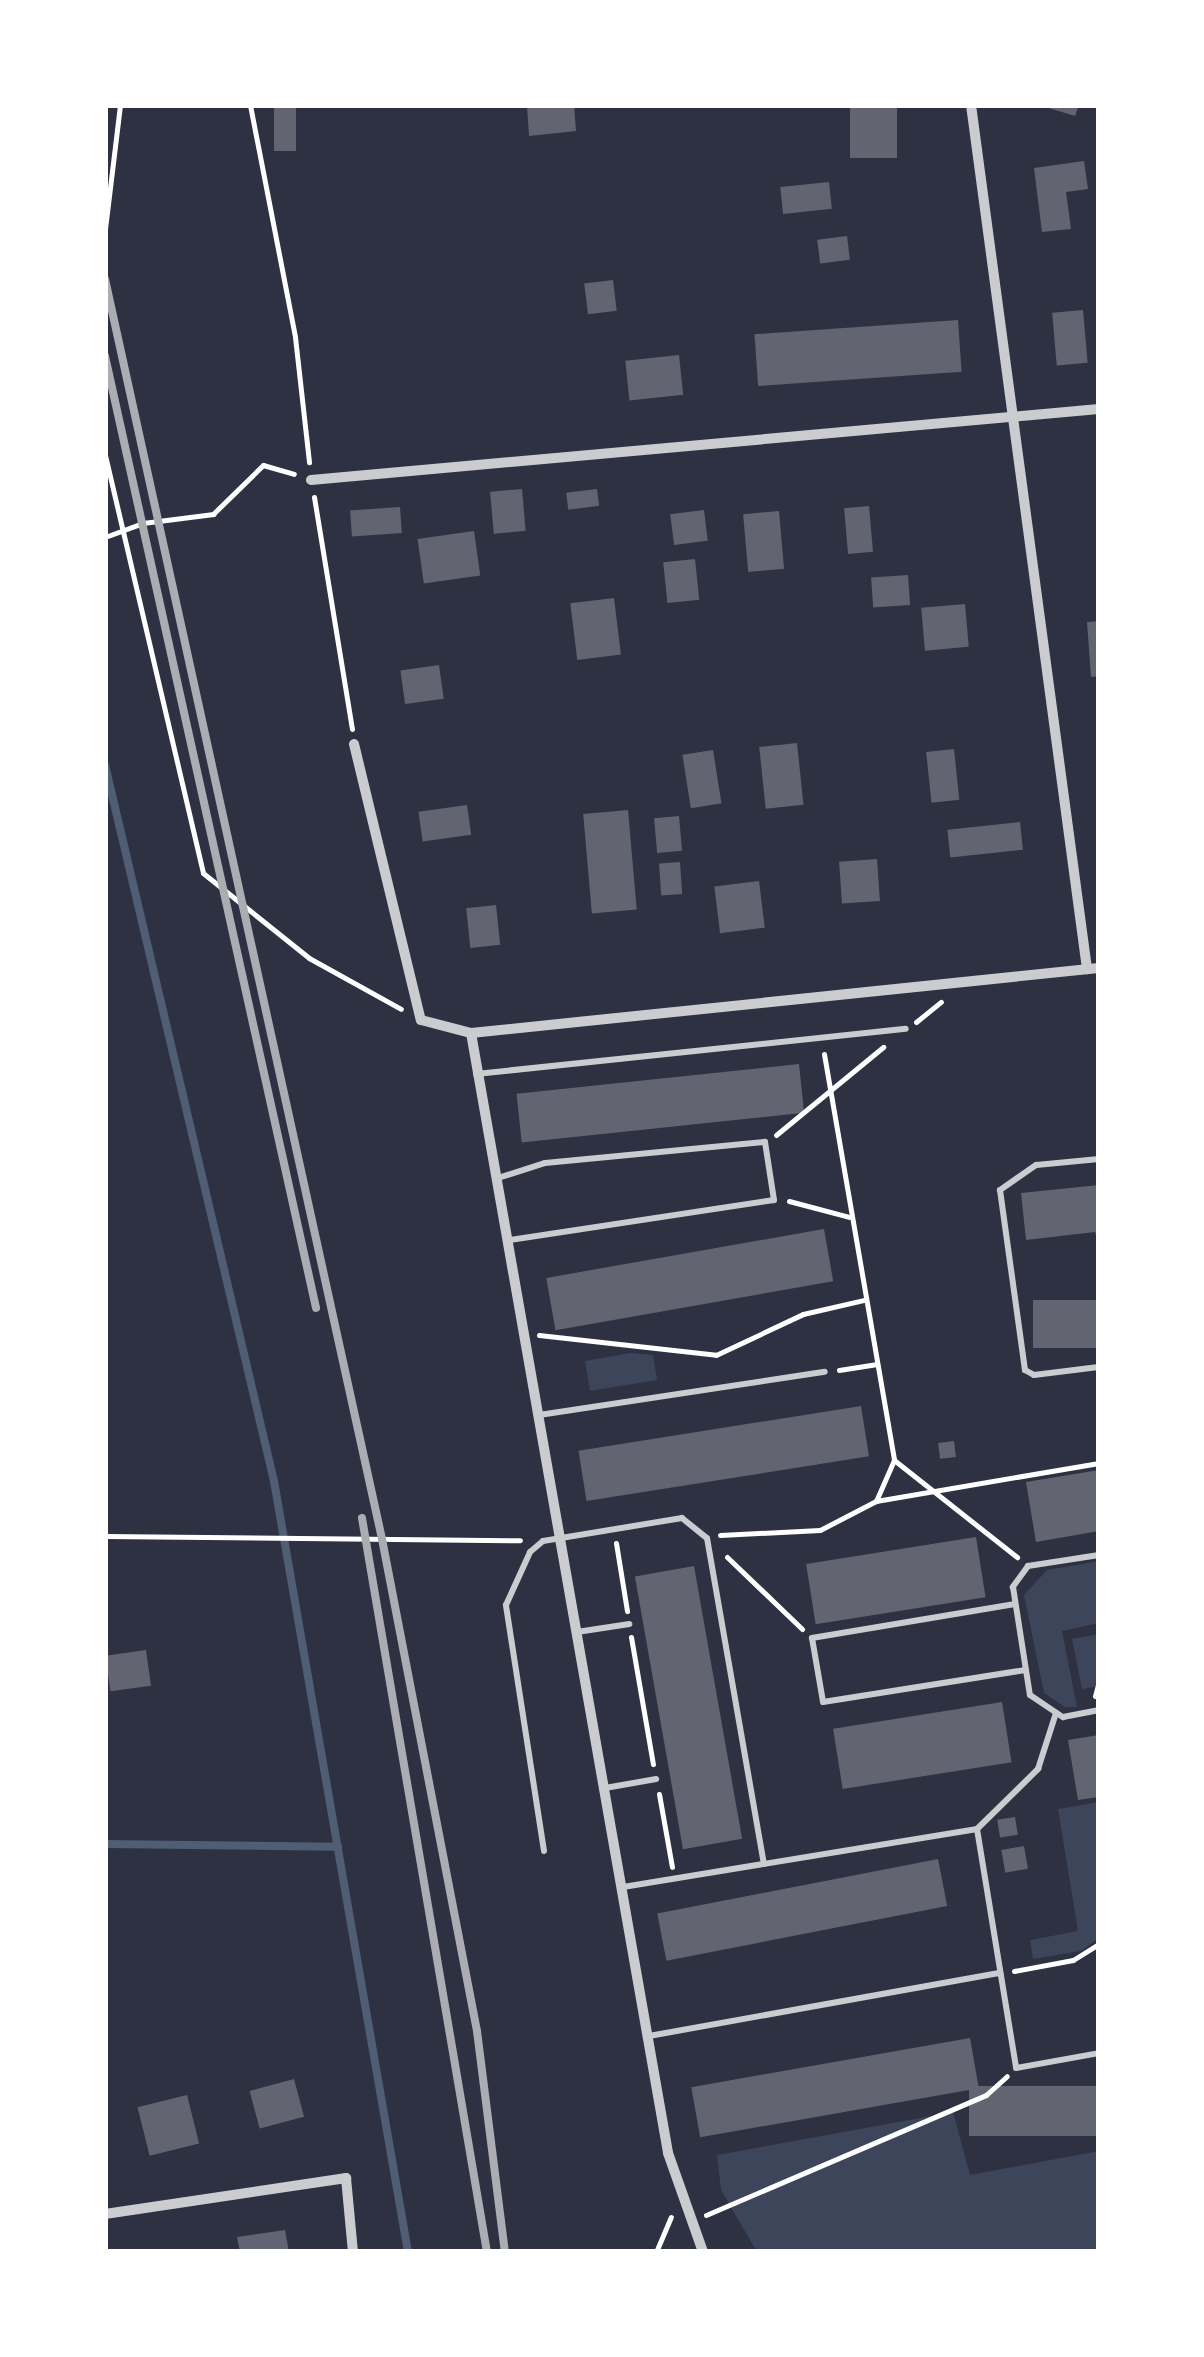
<!DOCTYPE html>
<style>
body{margin:0}
#map{position:relative;width:1204px;height:2357px;overflow:hidden;background:#2d3142;font-family:"Fira Sans",sans-serif}
div>[style]{position:absolute}
[style*='--x']{left:calc(var(--x)*1px);top:calc(var(--y)*1px);width:calc(var(--w)*1px);rotate:calc(var(--a)*1deg)}
.green>*{inset:0;background:#3c4559}
.stream>*{height:8px;margin:-4px;padding:0 4px;transform-origin:4px;border-radius:4px;background:#4f5d75}
.building>*{inset:0;background:#626471;transform-origin:0 0}
.path>*{height:5px;margin:-2.5px;padding:0 2.5px;transform-origin:2.5px;border-radius:2.5px;background:#fff}
.service>*{height:6px;margin:-3px;padding:0 3px;transform-origin:3px;border-radius:3px;background:#caccd0}
.minor>*{height:10px;margin:-5px;padding:0 5px;transform-origin:5px;border-radius:5px;background:#caccd0}
.rail>*{height:8px;margin:-4px;padding:0 4px;transform-origin:4px;border-radius:4px;background:#abadb3}
span{translate:-50% -50%;white-space:nowrap;text-align:center;line-height:1.15;-webkit-text-stroke:8px #fff;paint-order:stroke}
.frame{position:absolute;inset:0;border:108px solid #fff;pointer-events:none}
</style>
<div id="map">
<div class="green">
<i style="clip-path:polygon(630px 1353px,653px 1355px,657px 1380px,590px 1391px,585px 1361px)"></i>
<i style="clip-path:polygon(1099px 1561px,1099px 1623px,1062px 1631px,1077px 1707px,1065px 1707px,1044px 1693px,1024px 1595px,1047px 1570px)"></i>
<i style="clip-path:polygon(1099px 1634px,1099px 1686px,1082px 1689px,1072px 1639px)"></i>
<i style="clip-path:polygon(1099px 1802px,1099px 1938px,1081px 1951px,1033px 1959px,1030px 1940px,1078px 1931px,1058px 1809px)"></i>
<i style="clip-path:polygon(953px 2112px,970px 2175px,1099px 2151px,1099px 2252px,757px 2252px,721px 2190px,717px 2155px)"></i>
</div>
<div class="stream">
<i style="--x:105;--y:765;--w:736;--a:76.72"></i>
<i style="--x:274;--y:1481;--w:783;--a:80.14"></i>
<i style="--x:105;--y:1844;--w:233;--a:0.7"></i>
</div>
<div class="building">
<i style="left:274px;top:105px;width:22px;height:46px"></i>
<i style="clip-path:polygon(527px 105px,574px 105px,576px 131px,529px 136px)"></i>
<i style="left:850px;top:105px;width:47px;height:53px"></i>
<i style="clip-path:polygon(1039px 105px,1079px 105px,1075px 116px)"></i>
<i style="clip-path:polygon(1084px 161px,1088px 189px,1066px 192px,1071px 229px,1042px 232px,1034px 168px)"></i>
<i style="left:829px;top:182px;width:27px;height:49px;rotate:84deg"></i>
<i style="left:847px;top:236px;width:24px;height:30px;rotate:83deg"></i>
<i style="left:613px;top:280px;width:31px;height:29px;rotate:83deg"></i>
<i style="left:1083px;top:310px;width:53px;height:31px;rotate:85deg"></i>
<i style="left:958px;top:320px;width:52px;height:204px;rotate:86deg"></i>
<i style="left:679px;top:355px;width:40px;height:54px;rotate:84deg"></i>
<i style="left:522px;top:489px;width:42px;height:32px;rotate:85deg"></i>
<i style="left:597px;top:489px;width:17px;height:31px;rotate:83deg"></i>
<i style="left:869px;top:506px;width:46px;height:25px;rotate:85deg"></i>
<i style="left:400px;top:507px;width:26px;height:50px;rotate:86deg"></i>
<i style="left:704px;top:510px;width:31px;height:34px;rotate:83deg"></i>
<i style="left:779px;top:511px;width:58px;height:36px;rotate:85deg"></i>
<i style="left:474px;top:531px;width:45px;height:57px;rotate:82deg"></i>
<i style="left:695px;top:559px;width:41px;height:32px;rotate:84deg"></i>
<i style="left:908px;top:575px;width:30px;height:37px;rotate:86deg"></i>
<i style="left:614px;top:598px;width:57px;height:44px;rotate:83deg"></i>
<i style="left:965px;top:604px;width:43px;height:44px;rotate:85deg"></i>
<i style="clip-path:polygon(1099px 621px,1099px 676px,1091px 677px,1087px 622px)"></i>
<i style="left:439px;top:665px;width:34px;height:39px;rotate:82deg"></i>
<i style="left:797px;top:743px;width:62px;height:38px;rotate:84deg"></i>
<i style="left:954px;top:749px;width:51px;height:28px;rotate:84deg"></i>
<i style="left:713px;top:750px;width:54px;height:31px;rotate:81deg"></i>
<i style="left:467px;top:805px;width:30px;height:49px;rotate:82deg"></i>
<i style="left:628px;top:810px;width:100px;height:45px;rotate:85deg"></i>
<i style="left:679px;top:816px;width:35px;height:25px;rotate:85deg"></i>
<i style="left:1020px;top:822px;width:28px;height:73px;rotate:84deg"></i>
<i style="left:877px;top:859px;width:42px;height:38px;rotate:86deg"></i>
<i style="left:680px;top:862px;width:32px;height:21px;rotate:86deg"></i>
<i style="left:759px;top:881px;width:47px;height:45px;rotate:83deg"></i>
<i style="left:496px;top:905px;width:40px;height:30px;rotate:84deg"></i>
<i style="left:799px;top:1064px;width:49px;height:284px;rotate:84deg"></i>
<i style="clip-path:polygon(1099px 1185px,1099px 1243px,1095px 1232px,1026px 1240px,1021px 1193px)"></i>
<i style="left:824px;top:1229px;width:53px;height:282px;rotate:80deg"></i>
<i style="left:1099px;top:1300px;width:48px;height:66px;rotate:90deg"></i>
<i style="left:861px;top:1406px;width:51px;height:286px;rotate:81deg"></i>
<i style="left:954px;top:1441px;width:16px;height:16px;rotate:83deg"></i>
<i style="clip-path:polygon(1099px 1470px,1099px 1531px,1036px 1542px,1026px 1482px)"></i>
<i style="left:976px;top:1537px;width:61px;height:172px;rotate:81deg"></i>
<i style="left:694px;top:1566px;width:277px;height:60px;rotate:80deg"></i>
<i style="left:146px;top:1650px;width:36px;height:41px;rotate:82deg"></i>
<i style="left:1002px;top:1702px;width:61px;height:171px;rotate:81deg"></i>
<i style="clip-path:polygon(1099px 1735px,1099px 1797px,1078px 1800px,1068px 1740px)"></i>
<i style="left:1015px;top:1817px;width:18px;height:18px;rotate:81deg"></i>
<i style="left:1024px;top:1846px;width:23px;height:23px;rotate:80deg"></i>
<i style="left:938px;top:1859px;width:48px;height:286px;rotate:79deg"></i>
<i style="left:970px;top:2038px;width:51px;height:283px;rotate:80deg"></i>
<i style="left:294px;top:2079px;width:39px;height:46px;rotate:75deg"></i>
<i style="left:1099px;top:2086px;width:50px;height:130px;rotate:90deg"></i>
<i style="left:187px;top:2095px;width:50px;height:51px;rotate:76deg"></i>
<i style="clip-path:polygon(285px 2230px,289px 2252px,240px 2252px,237px 2237px)"></i>
</div>
<div class="path">
<i style="--x:250;--y:105;--w:236;--a:79"></i>
<i style="--x:295;--y:337;--w:126;--a:83.6"></i>
<i style="--x:105;--y:229;--w:125;--a:-83.1"></i>
<i style="--x:105;--y:455;--w:429;--a:76.8"></i>
<i style="--x:203;--y:873;--w:136;--a:38.7"></i>
<i style="--x:309;--y:958;--w:105;--a:29"></i>
<i style="--x:314;--y:497;--w:235;--a:80.7"></i>
<i style="--x:105;--y:537;--w:40;--a:-20.2"></i>
<i style="--x:143;--y:523;--w:71;--a:-7.3"></i>
<i style="--x:213;--y:514;--w:70;--a:-44.4"></i>
<i style="--x:263;--y:465;--w:32;--a:16"></i>
<i style="--x:916;--y:1022;--w:32;--a:-39"></i>
<i style="--x:824;--y:1054;--w:412;--a:80.2"></i>
<i style="--x:894;--y:1460;--w:45;--a:113.7"></i>
<i style="--x:776;--y:1135;--w:139;--a:-39.4"></i>
<i style="--x:789;--y:1201;--w:62;--a:14.9"></i>
<i style="--x:539;--y:1335;--w:178;--a:6.4"></i>
<i style="--x:716;--y:1355;--w:96;--a:-25.2"></i>
<i style="--x:803;--y:1314;--w:63;--a:-12.9"></i>
<i style="--x:839;--y:1370;--w:37;--a:-9"></i>
<i style="--x:894;--y:1460;--w:157;--a:38.3"></i>
<i style="--x:720;--y:1535;--w:100;--a:-2.9"></i>
<i style="--x:820;--y:1530;--w:63;--a:-27.4"></i>
<i style="--x:876;--y:1501;--w:226;--a:-9.7"></i>
<i style="--x:105;--y:1536;--w:415;--a:0.6"></i>
<i style="--x:616;--y:1543;--w:69;--a:80.8"></i>
<i style="--x:727;--y:1557;--w:104;--a:43.8"></i>
<i style="--x:631;--y:1637;--w:129;--a:80.2"></i>
<i style="--x:1095;--y:1696;--w:16;--a:-75"></i>
<i style="--x:659;--y:1794;--w:74;--a:79.9"></i>
<i style="--x:1014;--y:1971;--w:60;--a:-10.6"></i>
<i style="--x:1073;--y:1960;--w:31;--a:-32"></i>
<i style="--x:706;--y:2215;--w:305;--a:-23.2"></i>
<i style="--x:986;--y:2095;--w:28;--a:-42"></i>
<i style="--x:656;--y:2252;--w:38;--a:-67"></i>
</div>
<div class="service">
<i style="--x:476;--y:1074;--w:432;--a:-6"></i>
<i style="--x:1099;--y:1159;--w:63;--a:174.6"></i>
<i style="--x:1036;--y:1165;--w:44;--a:145.2"></i>
<i style="--x:1000;--y:1190;--w:182;--a:82.1"></i>
<i style="--x:1025;--y:1370;--w:10;--a:29"></i>
<i style="--x:1034;--y:1375;--w:65;--a:-7"></i>
<i style="--x:495;--y:1179;--w:52;--a:-17.7"></i>
<i style="--x:545;--y:1163;--w:221;--a:-5.5"></i>
<i style="--x:765;--y:1142;--w:59;--a:81.2"></i>
<i style="--x:774;--y:1200;--w:269;--a:171.4"></i>
<i style="--x:539;--y:1415;--w:289;--a:-8.6"></i>
<i style="--x:1099;--y:1555;--w:72;--a:171.2"></i>
<i style="--x:1028;--y:1566;--w:26;--a:126"></i>
<i style="--x:1013;--y:1587;--w:109;--a:81.1"></i>
<i style="--x:1030;--y:1695;--w:40;--a:34"></i>
<i style="--x:1063;--y:1717;--w:37;--a:-11"></i>
<i style="--x:1015;--y:1604;--w:206;--a:170.5"></i>
<i style="--x:812;--y:1638;--w:65;--a:80.2"></i>
<i style="--x:823;--y:1702;--w:205;--a:-9"></i>
<i style="--x:577;--y:1632;--w:53;--a:-8.7"></i>
<i style="--x:605;--y:1788;--w:52;--a:-10"></i>
<i style="--x:977;--y:1829;--w:86;--a:-44.5"></i>
<i style="--x:1038;--y:1769;--w:59;--a:-72.2"></i>
<i style="--x:544;--y:1851;--w:249;--a:-98.8"></i>
<i style="--x:506;--y:1605;--w:58;--a:-65.6"></i>
<i style="--x:530;--y:1552;--w:17;--a:-40"></i>
<i style="--x:543;--y:1541;--w:141;--a:-9.4"></i>
<i style="--x:682;--y:1518;--w:32;--a:39"></i>
<i style="--x:707;--y:1538;--w:331;--a:80.1"></i>
<i style="--x:623;--y:1887;--w:359;--a:-9.3"></i>
<i style="--x:977;--y:1829;--w:242;--a:80.7"></i>
<i style="--x:1016;--y:2068;--w:84;--a:-10.2"></i>
<i style="--x:649;--y:2036;--w:357;--a:-10.2"></i>
</div>
<div class="minor">
<i style="--x:971;--y:105;--w:872;--a:82.35"></i>
<i style="--x:311;--y:480;--w:791;--a:-5.15"></i>
<i style="--x:354;--y:744;--w:284;--a:76.4"></i>
<i style="--x:421;--y:1020;--w:52;--a:14.6"></i>
<i style="--x:471;--y:1033;--w:631;--a:-5.91"></i>
<i style="--x:471;--y:1033;--w:1137;--a:80.02"></i>
<i style="--x:668;--y:2153;--w:105;--a:70.5"></i>
<i style="--x:105;--y:2214;--w:244;--a:-8.5"></i>
<i style="--x:346;--y:2178;--w:74;--a:84.6"></i>
</div>
<div class="rail">
<i style="--x:105;--y:279;--w:1290;--a:77.6"></i>
<i style="--x:382;--y:1539;--w:501;--a:79.07"></i>
<i style="--x:477;--y:2031;--w:223;--a:82.8"></i>
<i style="--x:105;--y:356;--w:975;--a:77.5"></i>
<i style="--x:362;--y:1518;--w:745;--a:80.34"></i>
</div>
<div class="frame"></div>
</div>
